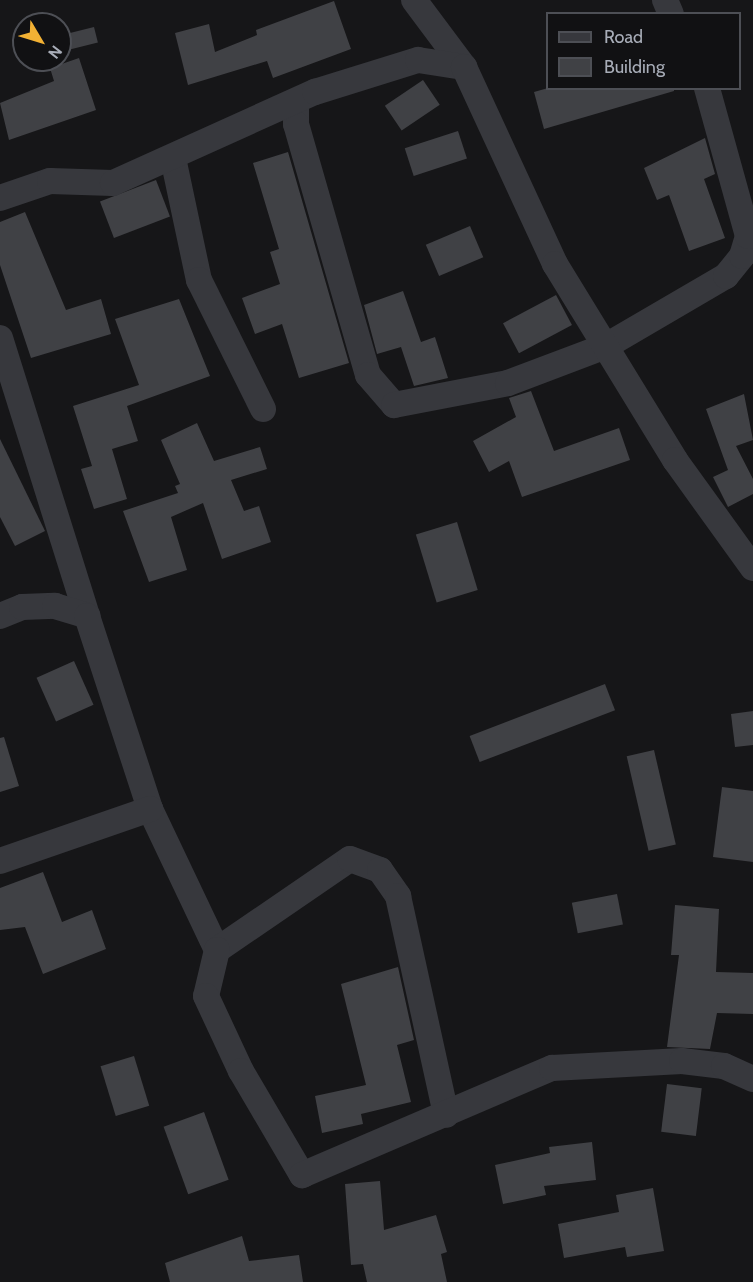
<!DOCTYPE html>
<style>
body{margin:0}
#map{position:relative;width:753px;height:1282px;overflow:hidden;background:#161618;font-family:Cabin,sans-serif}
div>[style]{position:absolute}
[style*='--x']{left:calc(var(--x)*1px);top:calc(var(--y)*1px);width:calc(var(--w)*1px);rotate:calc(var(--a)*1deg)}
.building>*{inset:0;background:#404145;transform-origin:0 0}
.minor>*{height:26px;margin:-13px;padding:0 13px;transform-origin:13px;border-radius:13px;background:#37383d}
span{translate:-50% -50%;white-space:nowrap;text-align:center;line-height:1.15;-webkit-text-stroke:6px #111113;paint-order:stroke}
.legend{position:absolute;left:546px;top:12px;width:195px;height:78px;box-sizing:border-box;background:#111113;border:2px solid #4d4f55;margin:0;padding:8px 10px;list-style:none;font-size:18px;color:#a8adb8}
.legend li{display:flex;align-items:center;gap:12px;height:30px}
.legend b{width:30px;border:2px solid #4d4f55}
.north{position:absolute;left:12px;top:12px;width:60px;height:60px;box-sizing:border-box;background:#111113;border:2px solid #4d4f55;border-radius:50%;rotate:128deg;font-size:16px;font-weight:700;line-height:24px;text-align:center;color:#a8adb8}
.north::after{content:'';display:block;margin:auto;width:21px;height:27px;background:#f2b134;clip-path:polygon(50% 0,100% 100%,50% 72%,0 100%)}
</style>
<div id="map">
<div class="building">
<i style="clip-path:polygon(334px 1px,351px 49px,273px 78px,267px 61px,188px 85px,175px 33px,209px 24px,215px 52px,257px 35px,256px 30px)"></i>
<i style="left:94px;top:27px;width:16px;height:34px;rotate:76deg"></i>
<i style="clip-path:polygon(79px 58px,96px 110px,9px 140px,0 103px,54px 81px,50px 68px)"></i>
<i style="left:423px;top:80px;width:30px;height:46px;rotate:56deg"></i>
<i style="clip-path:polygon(548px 88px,674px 88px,674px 91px,544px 129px,534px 92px)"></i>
<i style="left:458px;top:131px;width:29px;height:56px;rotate:72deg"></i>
<i style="clip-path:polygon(705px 138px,715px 174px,704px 179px,725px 238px,689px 251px,669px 195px,657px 200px,644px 168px)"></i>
<i style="clip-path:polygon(288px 152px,349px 363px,299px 378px,282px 324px,255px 334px,242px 298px,280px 284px,270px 252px,279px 249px,253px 163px)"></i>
<i style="left:156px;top:180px;width:39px;height:60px;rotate:69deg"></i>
<i style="clip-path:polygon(25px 212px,66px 310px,101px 299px,111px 334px,31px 358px,0 265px,0 222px)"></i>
<i style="left:470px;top:226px;width:34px;height:48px;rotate:67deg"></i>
<i style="clip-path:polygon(403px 291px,421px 342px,435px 337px,448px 378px,414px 386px,401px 347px,377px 354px,364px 305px)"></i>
<i style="left:556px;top:295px;width:34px;height:60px;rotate:62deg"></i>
<i style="clip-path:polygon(179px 299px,210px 376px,127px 406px,138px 441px,112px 449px,127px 499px,94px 509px,81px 469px,92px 466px,73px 406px,139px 385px,115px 319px)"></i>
<i style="clip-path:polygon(531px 391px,554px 451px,619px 428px,630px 460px,522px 497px,509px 461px,489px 472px,473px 441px,516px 417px,509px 398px)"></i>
<i style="clip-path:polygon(744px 394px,753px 440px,736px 446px,753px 479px,753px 494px,728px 507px,713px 477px,728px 470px,706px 409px)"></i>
<i style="clip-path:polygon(197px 423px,214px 461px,260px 447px,267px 469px,231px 480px,244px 511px,259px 506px,271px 542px,222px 559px,203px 503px,171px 517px,187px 570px,149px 582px,123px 511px,178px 493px,175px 486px,180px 484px,161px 440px)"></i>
<i style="clip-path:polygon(0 439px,45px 531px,15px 546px,0 517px)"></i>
<i style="left:457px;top:522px;width:71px;height:43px;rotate:73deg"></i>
<i style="left:74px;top:661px;width:48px;height:41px;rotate:66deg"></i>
<i style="left:605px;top:684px;width:28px;height:145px;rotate:69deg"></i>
<i style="clip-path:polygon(753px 711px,753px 745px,735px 747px,731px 714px)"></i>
<i style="clip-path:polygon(4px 737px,19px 786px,0 792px,0 738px)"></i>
<i style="left:654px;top:750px;width:97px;height:28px;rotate:77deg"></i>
<i style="clip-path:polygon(722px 787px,753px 791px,753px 862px,713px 857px)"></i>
<i style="clip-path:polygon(43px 872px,62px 922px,92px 910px,106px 949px,43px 974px,25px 927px,0 930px,0 888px)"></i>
<i style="left:617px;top:894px;width:31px;height:46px;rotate:79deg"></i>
<i style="clip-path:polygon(675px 905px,719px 909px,716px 972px,753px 973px,753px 1014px,717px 1013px,710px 1049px,667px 1047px,679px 955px,671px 955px)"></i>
<i style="clip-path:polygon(398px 967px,414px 1040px,397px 1045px,411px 1102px,361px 1114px,363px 1124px,322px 1133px,315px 1096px,366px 1085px,341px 984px)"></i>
<i style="left:134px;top:1056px;width:52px;height:35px;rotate:73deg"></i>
<i style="left:667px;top:1084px;width:35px;height:48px;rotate:7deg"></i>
<i style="left:204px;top:1112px;width:72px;height:43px;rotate:70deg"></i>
<i style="clip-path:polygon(592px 1142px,596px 1180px,544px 1186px,546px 1195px,503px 1204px,495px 1165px,550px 1153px,549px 1147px)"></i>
<i style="clip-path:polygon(380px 1181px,384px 1230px,436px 1215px,447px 1252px,441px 1254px,447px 1282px,367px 1282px,363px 1264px,351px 1265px,345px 1184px)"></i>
<i style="clip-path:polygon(653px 1188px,664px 1251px,627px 1257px,625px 1247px,564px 1258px,558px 1224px,619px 1212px,616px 1195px)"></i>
<i style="clip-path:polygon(242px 1236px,249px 1261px,299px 1255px,303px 1282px,170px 1282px,165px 1263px)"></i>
</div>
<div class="minor">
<i style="--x:414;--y:0;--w:84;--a:53.3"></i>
<i style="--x:665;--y:0;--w:15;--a:67"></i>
<i style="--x:296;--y:102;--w:22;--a:90"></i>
<i style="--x:296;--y:124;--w:261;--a:74"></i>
<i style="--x:368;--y:375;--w:40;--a:49"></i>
<i style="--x:394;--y:405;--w:116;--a:-10.9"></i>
<i style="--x:508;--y:383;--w:105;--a:-20.7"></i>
<i style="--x:606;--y:346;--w:139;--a:-30.3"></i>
<i style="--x:726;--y:276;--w:26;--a:-51"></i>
<i style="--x:742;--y:256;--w:21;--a:-73"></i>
<i style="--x:748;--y:236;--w:154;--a:-105.5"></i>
<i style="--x:173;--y:158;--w:125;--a:78"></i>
<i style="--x:199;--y:280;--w:144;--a:63.6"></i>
<i style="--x:0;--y:198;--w:53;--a:-18.8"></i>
<i style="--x:50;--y:181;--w:63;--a:1.8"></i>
<i style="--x:113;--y:183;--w:222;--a:-24.3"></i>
<i style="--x:315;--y:92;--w:108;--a:-17.3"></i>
<i style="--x:418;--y:60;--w:47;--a:8.7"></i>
<i style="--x:464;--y:67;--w:217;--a:65.2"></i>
<i style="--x:555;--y:264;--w:230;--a:58.5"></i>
<i style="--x:675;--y:460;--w:133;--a:54.2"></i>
<i style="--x:0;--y:338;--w:291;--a:72.6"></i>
<i style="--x:0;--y:616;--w:24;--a:-22"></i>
<i style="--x:22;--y:607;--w:33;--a:-2"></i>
<i style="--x:55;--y:606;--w:34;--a:17"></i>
<i style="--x:87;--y:616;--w:203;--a:71.9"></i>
<i style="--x:150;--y:809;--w:156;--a:64.6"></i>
<i style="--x:217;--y:950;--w:161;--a:-34.4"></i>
<i style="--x:350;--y:859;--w:32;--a:20"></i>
<i style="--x:380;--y:870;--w:32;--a:55"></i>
<i style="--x:398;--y:896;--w:224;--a:77.6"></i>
<i style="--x:0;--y:861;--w:159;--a:-19.1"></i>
<i style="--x:217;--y:950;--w:47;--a:103.4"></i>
<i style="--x:206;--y:996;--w:83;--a:65"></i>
<i style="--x:241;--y:1071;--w:121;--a:59.6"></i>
<i style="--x:302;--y:1175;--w:272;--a:-23.2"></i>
<i style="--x:552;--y:1068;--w:130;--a:-3.1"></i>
<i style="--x:682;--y:1061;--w:42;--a:6.8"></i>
<i style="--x:724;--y:1066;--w:32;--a:24"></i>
</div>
<ul class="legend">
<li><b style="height:8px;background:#37383d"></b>Road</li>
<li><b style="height:16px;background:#404145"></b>Building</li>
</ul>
<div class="north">N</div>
</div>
